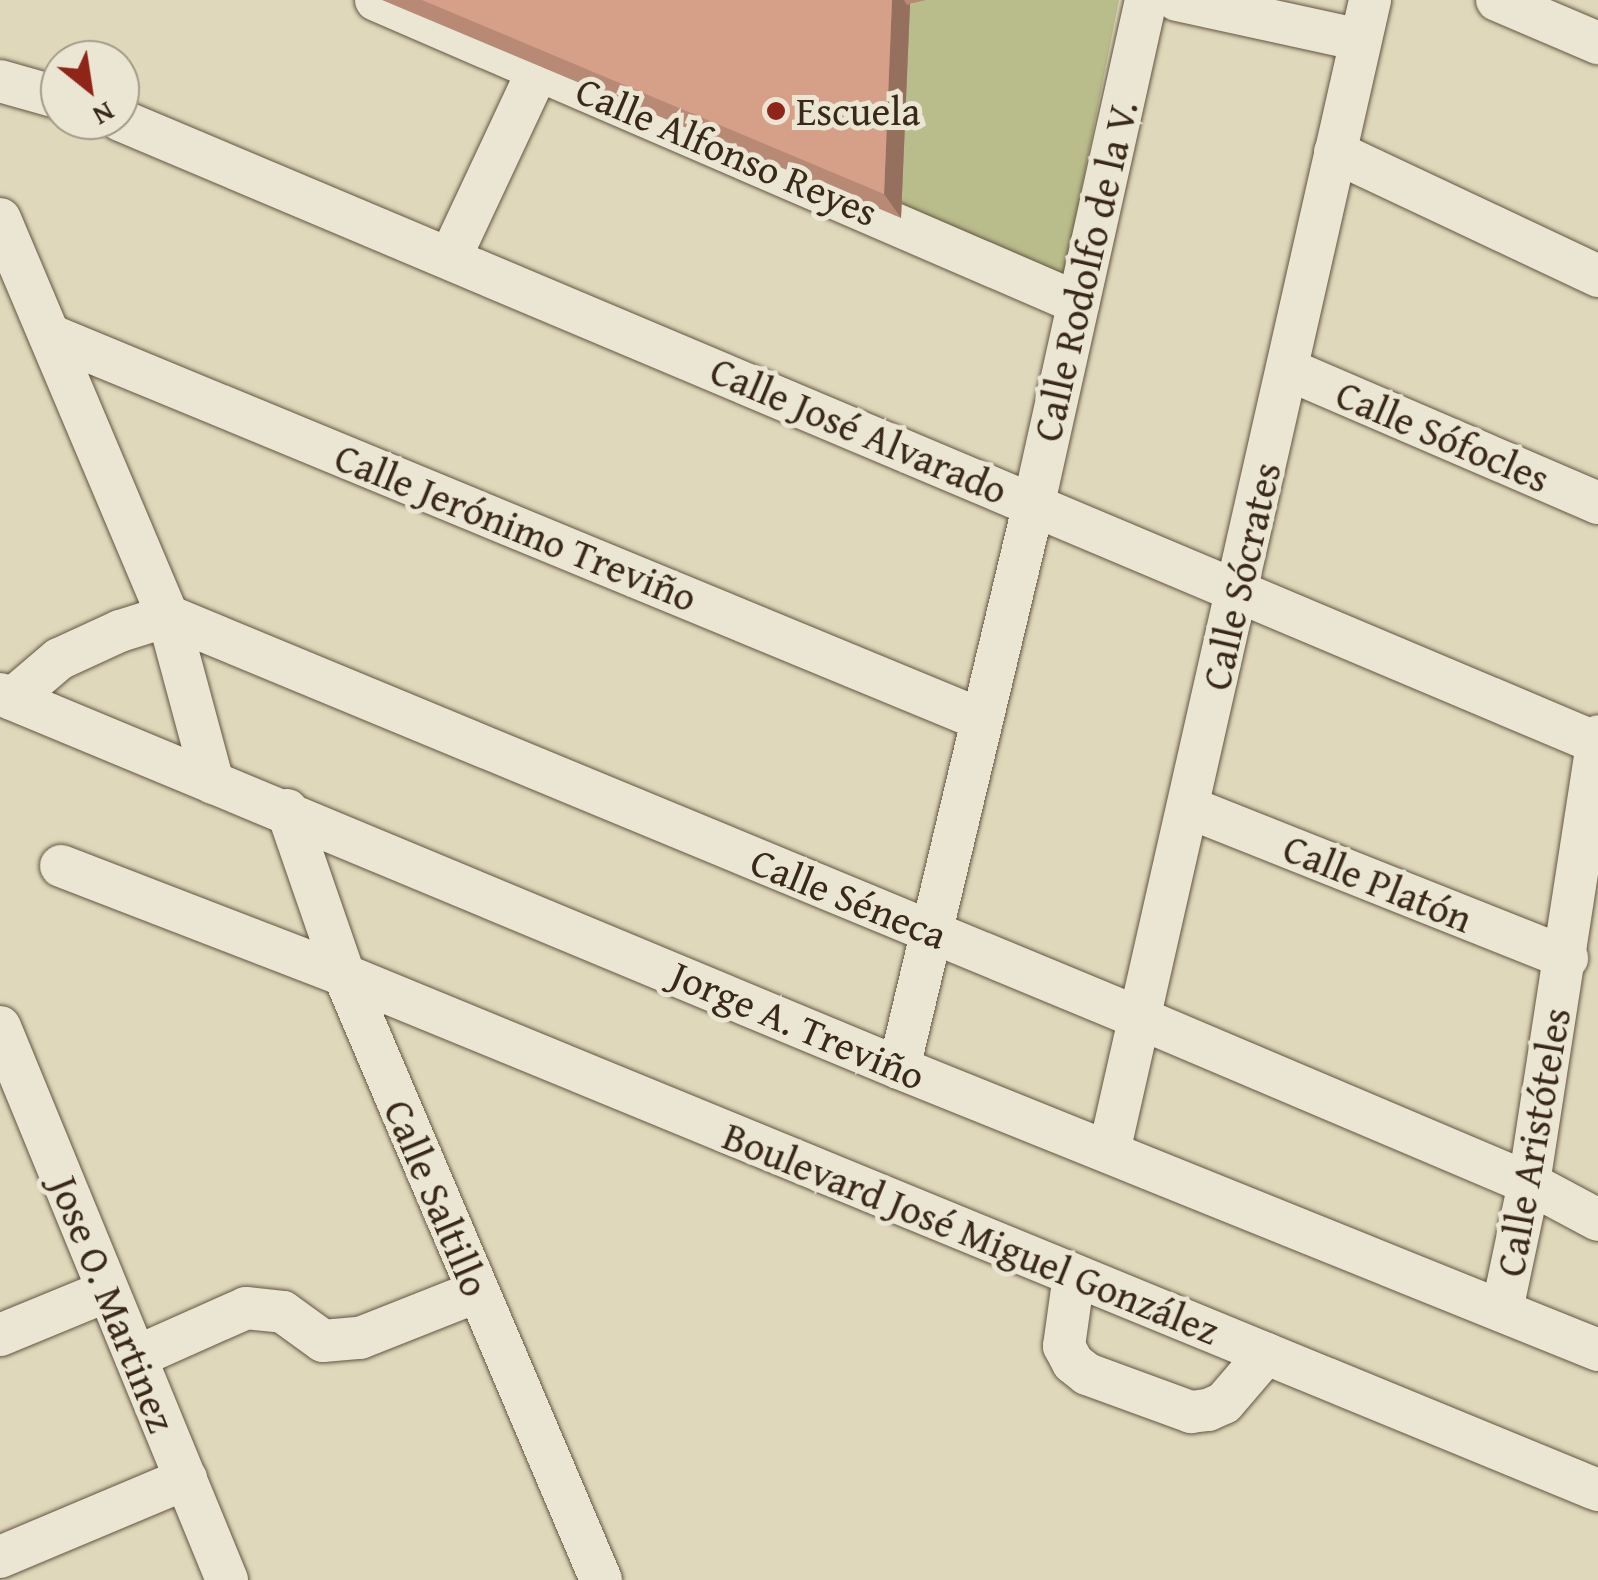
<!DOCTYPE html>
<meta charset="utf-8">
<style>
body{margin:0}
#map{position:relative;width:1598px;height:1580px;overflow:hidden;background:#dfd8bb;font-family:"Gentium Book Plus",serif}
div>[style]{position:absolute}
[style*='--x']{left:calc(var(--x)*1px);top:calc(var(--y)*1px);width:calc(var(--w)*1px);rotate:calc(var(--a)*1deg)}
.green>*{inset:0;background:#b9bc8b}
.roads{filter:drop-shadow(0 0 2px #645541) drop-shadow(0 0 2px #645541)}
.minor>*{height:42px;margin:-21px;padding:0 21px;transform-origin:21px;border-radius:21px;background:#eae6d3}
.wall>*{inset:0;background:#b88a75}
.shaded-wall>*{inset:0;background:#96705f}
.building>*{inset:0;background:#d6a088}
.dots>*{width:28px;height:28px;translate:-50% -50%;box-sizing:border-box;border:5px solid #eae6d3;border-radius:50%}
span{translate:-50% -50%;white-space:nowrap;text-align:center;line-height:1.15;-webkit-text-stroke:10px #eae6d3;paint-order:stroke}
.poi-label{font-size:40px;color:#3b2918}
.left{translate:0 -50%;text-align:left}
.street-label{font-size:40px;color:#3b2918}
.north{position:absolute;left:40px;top:40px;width:100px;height:100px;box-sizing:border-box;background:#eae6d3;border:2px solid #a49a88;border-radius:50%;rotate:150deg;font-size:28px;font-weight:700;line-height:40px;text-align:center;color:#3b2918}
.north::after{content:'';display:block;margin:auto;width:35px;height:45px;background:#8f2418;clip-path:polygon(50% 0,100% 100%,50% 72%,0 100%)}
</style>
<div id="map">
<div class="green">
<i style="clip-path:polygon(927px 0,1119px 0,1063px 282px,901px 218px,907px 5px)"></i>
</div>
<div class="roads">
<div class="minor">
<i style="--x:376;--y:0;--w:765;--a:23.35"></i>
<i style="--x:1177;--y:0;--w:187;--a:12.3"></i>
<i style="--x:1497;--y:0;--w:110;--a:23.1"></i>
<i style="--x:0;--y:81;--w:62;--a:15.8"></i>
<i style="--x:120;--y:120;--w:1603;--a:22.87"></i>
<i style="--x:1335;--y:152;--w:291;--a:25.2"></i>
<i style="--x:0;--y:219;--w:431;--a:67.1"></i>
<i style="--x:168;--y:616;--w:173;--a:74.9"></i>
<i style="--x:450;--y:258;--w:208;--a:-64.9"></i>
<i style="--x:52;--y:336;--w:1004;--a:22.43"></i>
<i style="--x:1287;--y:369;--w:339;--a:23.3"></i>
<i style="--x:168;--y:616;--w:1049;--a:22.48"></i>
<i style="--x:1137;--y:1017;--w:426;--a:23"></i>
<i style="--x:1529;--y:1183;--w:78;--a:28.2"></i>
<i style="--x:0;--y:694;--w:974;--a:22.59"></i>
<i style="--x:899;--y:1068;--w:754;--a:21.97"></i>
<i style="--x:12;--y:699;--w:62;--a:-40.4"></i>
<i style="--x:59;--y:659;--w:67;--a:-24.7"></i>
<i style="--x:120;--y:631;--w:50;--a:-17.4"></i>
<i style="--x:1190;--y:808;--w:406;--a:21.7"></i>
<i style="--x:287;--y:810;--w:175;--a:70.9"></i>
<i style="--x:344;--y:975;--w:657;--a:66.98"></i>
<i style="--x:61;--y:866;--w:303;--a:21.1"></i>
<i style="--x:344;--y:975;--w:1356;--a:22.33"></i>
<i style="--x:0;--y:1027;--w:598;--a:67.68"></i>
<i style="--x:899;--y:1068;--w:581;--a:-76.56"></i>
<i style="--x:1034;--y:503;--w:515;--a:-77.45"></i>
<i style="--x:1109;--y:1152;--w:1181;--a:-77.23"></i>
<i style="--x:1074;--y:1275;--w:72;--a:98"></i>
<i style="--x:1064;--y:1346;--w:19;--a:62"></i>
<i style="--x:1073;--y:1363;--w:18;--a:38"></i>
<i style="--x:1087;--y:1374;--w:111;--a:20.1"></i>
<i style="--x:1191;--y:1412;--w:17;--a:-7"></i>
<i style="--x:1208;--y:1410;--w:17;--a:-24"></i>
<i style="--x:1224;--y:1403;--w:65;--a:-49.4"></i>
<i style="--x:1502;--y:1310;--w:130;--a:-78"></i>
<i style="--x:1529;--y:1183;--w:452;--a:-81.2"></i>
<i style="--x:0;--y:1335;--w:116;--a:-22.4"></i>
<i style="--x:136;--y:1357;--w:120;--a:-24"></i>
<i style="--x:246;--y:1308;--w:37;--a:6"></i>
<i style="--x:283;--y:1312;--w:49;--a:35.9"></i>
<i style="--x:323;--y:1341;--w:37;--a:-5"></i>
<i style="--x:360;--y:1338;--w:125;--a:-21.6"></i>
<i style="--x:0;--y:1557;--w:202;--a:-22.8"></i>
</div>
</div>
<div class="wall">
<i style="clip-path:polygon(382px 0,927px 0,910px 4px,901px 218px)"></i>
</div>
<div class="shaded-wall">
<i style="clip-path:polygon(892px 0,904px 0,907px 5px,910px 4px,901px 218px,884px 194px)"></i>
</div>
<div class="building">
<i style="clip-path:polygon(422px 0,892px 0,884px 194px)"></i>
</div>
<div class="dots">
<i style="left:776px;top:111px;background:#8f2418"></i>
</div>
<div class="poi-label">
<span class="left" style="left:796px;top:111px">Escuela</span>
</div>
<div class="street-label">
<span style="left:727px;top:151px;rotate:23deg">Calle Alfonso Reyes</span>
<span style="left:1085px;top:271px;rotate:-77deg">Calle Rodolfo de la V.</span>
<span style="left:859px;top:430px;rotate:23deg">Calle José Alvarado</span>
<span style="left:1443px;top:436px;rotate:23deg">Calle Sófocles</span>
<span style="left:516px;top:527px;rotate:22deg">Calle Jerónimo Treviño</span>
<span style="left:1241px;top:576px;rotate:-77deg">Calle Sócrates</span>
<span style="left:1378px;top:883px;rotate:22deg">Calle Platón</span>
<span style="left:849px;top:898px;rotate:22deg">Calle Séneca</span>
<span style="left:798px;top:1025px;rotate:23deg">Jorge A. Treviño</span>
<span style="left:1533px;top:1142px;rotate:-80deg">Calle Aristóteles</span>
<span style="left:437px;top:1198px;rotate:67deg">Calle Saltillo</span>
<span style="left:971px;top:1233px;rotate:22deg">Boulevard José Miguel González</span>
<span style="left:113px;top:1304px;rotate:68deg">Jose O. Martinez</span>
</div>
<div class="north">N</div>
</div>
